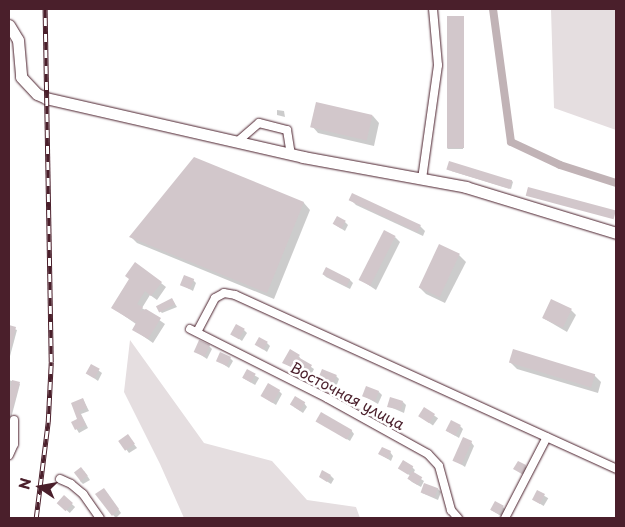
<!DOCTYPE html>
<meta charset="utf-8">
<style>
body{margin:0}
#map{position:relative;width:625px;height:527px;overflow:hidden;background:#fff;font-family:"Playpen Sans",sans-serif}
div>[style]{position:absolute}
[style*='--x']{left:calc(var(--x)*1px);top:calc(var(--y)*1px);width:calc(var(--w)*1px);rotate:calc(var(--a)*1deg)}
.green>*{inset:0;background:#e5dee0}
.shadow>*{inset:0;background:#0003;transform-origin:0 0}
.canal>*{height:8px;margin:-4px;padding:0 4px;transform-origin:4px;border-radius:4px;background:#c1b3b6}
.building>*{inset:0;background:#d2c7cb;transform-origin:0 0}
.roads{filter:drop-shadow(0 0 1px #4a1f2b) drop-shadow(0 0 1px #4a1f2b)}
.street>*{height:8px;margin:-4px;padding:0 4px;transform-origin:4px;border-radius:4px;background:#fff}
.secondary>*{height:11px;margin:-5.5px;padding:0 5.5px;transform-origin:5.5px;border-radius:5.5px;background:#fff}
.rail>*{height:4.5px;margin-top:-2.25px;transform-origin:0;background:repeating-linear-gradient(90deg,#fff 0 8px,#4a1f2b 0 16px);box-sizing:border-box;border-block:1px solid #4a1f2b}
span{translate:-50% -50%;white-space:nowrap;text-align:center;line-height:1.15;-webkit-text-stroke:5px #fff;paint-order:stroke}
.street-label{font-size:15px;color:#4a1f2b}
.frame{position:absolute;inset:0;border:10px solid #4a1f2b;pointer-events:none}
.north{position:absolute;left:15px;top:462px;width:50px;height:50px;-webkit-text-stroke:4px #fff;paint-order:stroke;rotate:282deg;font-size:14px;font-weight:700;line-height:20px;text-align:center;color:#4a1f2b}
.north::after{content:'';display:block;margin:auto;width:18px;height:22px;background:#4a1f2b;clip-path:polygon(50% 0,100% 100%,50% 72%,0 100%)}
</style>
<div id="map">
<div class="green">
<i style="clip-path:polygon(551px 9px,616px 9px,616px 130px,554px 108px)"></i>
<i style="clip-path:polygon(130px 340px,204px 443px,272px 461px,307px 500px,356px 507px,360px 518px,184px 518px,160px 464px,124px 392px)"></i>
</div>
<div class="shadow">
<i style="clip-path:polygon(464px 18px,463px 149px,448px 149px,447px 148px)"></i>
<i style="clip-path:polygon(277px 110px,284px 111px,285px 117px,277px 115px)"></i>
<i style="clip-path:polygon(373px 116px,379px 123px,374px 146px,318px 133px,312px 126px)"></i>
<i style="clip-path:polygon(194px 159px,304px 203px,310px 210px,274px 299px,137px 243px,131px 237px)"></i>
<i style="clip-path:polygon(448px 170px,512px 181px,513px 182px,511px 189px)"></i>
<i style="clip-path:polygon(351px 200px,420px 226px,425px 231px,423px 236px,356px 205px)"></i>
<i style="clip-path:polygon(345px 222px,348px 225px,345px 231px,334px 224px)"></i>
<i style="clip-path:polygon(395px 237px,400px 242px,376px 290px,361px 280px)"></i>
<i style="clip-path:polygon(459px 255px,466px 262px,445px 303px,426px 294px,419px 287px)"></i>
<i style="clip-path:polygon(326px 268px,350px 280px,353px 283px,350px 289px,326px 277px,323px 274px)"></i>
<i style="clip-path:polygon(130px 280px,161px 283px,166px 287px,157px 300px,150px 295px,142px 308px,165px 324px,153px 343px,133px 329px,136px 324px,113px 308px)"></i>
<i style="clip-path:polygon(193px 280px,196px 283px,193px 291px,182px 285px)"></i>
<i style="clip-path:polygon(172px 299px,177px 307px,162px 313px,159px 310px)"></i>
<i style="clip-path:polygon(571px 310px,576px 315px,567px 332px,543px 318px)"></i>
<i style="clip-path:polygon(9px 327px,17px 330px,9px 360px)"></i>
<i style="clip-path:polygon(244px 330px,247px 333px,242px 341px,232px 334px)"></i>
<i style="clip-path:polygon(267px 343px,270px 346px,267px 352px,257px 345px)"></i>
<i style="clip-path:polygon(209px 346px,212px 349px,207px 359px,195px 351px)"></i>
<i style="clip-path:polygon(299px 356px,301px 360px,314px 369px,310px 377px,284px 363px)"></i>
<i style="clip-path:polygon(230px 358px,233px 361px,229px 368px,217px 360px)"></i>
<i style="clip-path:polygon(510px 362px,594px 375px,601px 382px,598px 393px,517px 369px)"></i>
<i style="clip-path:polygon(91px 365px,102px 373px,98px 381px,87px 373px)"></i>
<i style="left:247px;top:371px;width:14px;height:8px;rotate:30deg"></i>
<i style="clip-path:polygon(336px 376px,339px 379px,336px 387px,320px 379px)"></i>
<i style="clip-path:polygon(9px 380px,20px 384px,9px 426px)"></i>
<i style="clip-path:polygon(279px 391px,282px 394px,276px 405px,265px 398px)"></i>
<i style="clip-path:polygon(379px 392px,382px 395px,378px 404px,364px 396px)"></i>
<i style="clip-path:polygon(83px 399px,89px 411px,81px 414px,88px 428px,79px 433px,73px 423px,79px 420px,73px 403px)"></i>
<i style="clip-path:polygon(403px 402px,406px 405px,404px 413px,388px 406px)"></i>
<i style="clip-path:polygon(304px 403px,307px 407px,303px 413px,294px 407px)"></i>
<i style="left:425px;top:409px;width:16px;height:9px;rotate:35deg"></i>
<i style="clip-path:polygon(317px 421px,351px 430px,354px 434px,350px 441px)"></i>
<i style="clip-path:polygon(460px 426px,463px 429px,459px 438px,447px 431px)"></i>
<i style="clip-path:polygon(130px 439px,137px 448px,129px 453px,120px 441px)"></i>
<i style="clip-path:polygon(471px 442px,474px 446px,465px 467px,456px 461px)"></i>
<i style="clip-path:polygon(390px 452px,393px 456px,391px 461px,380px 454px)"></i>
<i style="clip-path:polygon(525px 466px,528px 469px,525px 476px,515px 469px)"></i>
<i style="clip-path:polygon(412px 467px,415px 470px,413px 474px,424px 481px,421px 487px,412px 482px,409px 479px,411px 476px,400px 469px)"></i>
<i style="clip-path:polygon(84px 471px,90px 480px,83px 484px,80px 481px)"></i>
<i style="clip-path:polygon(331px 476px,334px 479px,331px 484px,320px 477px)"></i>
<i style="clip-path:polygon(438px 489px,441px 492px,438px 500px,422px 493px)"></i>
<i style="left:538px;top:492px;width:12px;height:9px;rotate:31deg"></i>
<i style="clip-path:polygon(107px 493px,121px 513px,116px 518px,113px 515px)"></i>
<i style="left:64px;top:497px;width:15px;height:8px;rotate:42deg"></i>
<i style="clip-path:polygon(503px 507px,506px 510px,503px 517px,491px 510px)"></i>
</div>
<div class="canal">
<i style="--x:493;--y:9;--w:134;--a:82.3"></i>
<i style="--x:511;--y:142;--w:54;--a:25.1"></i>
<i style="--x:560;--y:165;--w:59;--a:17.8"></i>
</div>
<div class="building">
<i style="left:447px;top:16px;width:17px;height:132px"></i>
<i style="left:316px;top:102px;width:58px;height:26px;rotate:13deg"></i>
<i style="clip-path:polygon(194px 157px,304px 202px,267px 293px,129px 237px)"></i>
<i style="left:449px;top:161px;width:66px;height:9px;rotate:17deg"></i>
<i style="left:528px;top:187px;width:91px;height:9px;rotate:15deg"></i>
<i style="left:352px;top:193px;width:76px;height:8px;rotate:25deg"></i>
<i style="left:337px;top:216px;width:10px;height:9px;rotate:29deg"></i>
<i style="left:384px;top:230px;width:13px;height:56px;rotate:27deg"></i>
<i style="left:439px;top:244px;width:23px;height:48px;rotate:25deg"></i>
<i style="clip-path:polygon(135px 262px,162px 282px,151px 296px,145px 291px,137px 304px,143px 307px,140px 311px,146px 309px,161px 318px,148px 339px,132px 330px,136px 323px,111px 308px,129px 279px,125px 276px)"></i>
<i style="left:326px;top:267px;width:27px;height:8px;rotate:27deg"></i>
<i style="left:184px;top:275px;width:11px;height:11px;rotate:22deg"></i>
<i style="left:172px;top:298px;width:7px;height:18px;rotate:63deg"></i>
<i style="left:551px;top:299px;width:23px;height:21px;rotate:25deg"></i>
<i style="left:236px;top:324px;width:10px;height:12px;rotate:29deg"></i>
<i style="clip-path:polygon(9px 325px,16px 327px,11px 348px,9px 348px)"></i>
<i style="left:259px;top:337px;width:10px;height:9px;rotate:29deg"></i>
<i style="left:199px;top:340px;width:12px;height:13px;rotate:24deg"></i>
<i style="clip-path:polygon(290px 349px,300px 355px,298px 357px,312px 365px,307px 374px,282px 363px)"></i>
<i style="left:513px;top:349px;width:86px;height:14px;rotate:17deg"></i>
<i style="left:220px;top:352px;width:12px;height:10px;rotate:24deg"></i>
<i style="left:91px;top:364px;width:10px;height:11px;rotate:29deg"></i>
<i style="left:247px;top:369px;width:10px;height:10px;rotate:29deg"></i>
<i style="left:322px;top:369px;width:16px;height:11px;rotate:22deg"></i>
<i style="clip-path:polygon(12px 380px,20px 382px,11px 415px,9px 414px,9px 394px)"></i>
<i style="left:268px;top:383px;width:14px;height:15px;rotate:30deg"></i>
<i style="left:366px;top:386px;width:14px;height:11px;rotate:21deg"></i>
<i style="left:295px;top:396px;width:12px;height:10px;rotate:31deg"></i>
<i style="clip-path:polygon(390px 397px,403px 401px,401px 410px,387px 407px)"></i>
<i style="clip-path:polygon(83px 398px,87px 408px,79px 411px,86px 425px,75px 430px,71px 422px,77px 419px,71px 403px)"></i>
<i style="left:424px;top:407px;width:13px;height:11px;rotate:32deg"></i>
<i style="left:321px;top:412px;width:36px;height:11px;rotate:30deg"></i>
<i style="left:451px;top:420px;width:11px;height:12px;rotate:27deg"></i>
<i style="left:128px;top:434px;width:12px;height:12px;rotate:55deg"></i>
<i style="left:463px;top:437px;width:10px;height:26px;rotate:24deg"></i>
<i style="clip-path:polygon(382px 447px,391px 451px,388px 459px,378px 454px)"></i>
<i style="left:403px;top:460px;width:12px;height:10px;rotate:31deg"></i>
<i style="clip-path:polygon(518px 461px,526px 465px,522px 474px,513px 469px)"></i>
<i style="left:81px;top:467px;width:11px;height:9px;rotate:52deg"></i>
<i style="clip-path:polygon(322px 470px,331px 475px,327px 482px,319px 477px)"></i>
<i style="left:412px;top:471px;width:12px;height:9px;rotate:31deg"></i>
<i style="left:424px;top:483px;width:15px;height:10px;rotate:20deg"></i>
<i style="clip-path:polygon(104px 488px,119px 509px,112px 516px,95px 494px)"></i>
<i style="left:537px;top:490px;width:9px;height:11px;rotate:27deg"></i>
<i style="left:64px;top:495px;width:12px;height:11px;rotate:42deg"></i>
<i style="left:495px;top:501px;width:10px;height:10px;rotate:29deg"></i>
</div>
<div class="roads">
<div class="street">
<i style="--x:237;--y:142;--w:29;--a:-41"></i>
<i style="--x:259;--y:123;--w:29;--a:14"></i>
<i style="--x:287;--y:130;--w:24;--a:81"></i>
<i style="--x:422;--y:179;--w:115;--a:-82"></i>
<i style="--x:438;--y:65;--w:56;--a:-95.1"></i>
<i style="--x:190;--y:329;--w:153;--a:26.7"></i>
<i style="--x:327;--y:398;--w:115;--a:29"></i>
<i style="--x:428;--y:454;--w:16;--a:47"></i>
<i style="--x:439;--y:466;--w:46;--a:74.7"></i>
<i style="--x:451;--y:510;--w:11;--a:49"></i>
<i style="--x:197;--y:332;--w:38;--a:-62"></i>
<i style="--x:215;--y:298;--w:10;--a:-29"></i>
<i style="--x:224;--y:293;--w:11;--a:10"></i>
<i style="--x:235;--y:295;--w:419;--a:24.5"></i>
<i style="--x:9;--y:455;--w:12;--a:-66"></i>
<i style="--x:14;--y:444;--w:24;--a:-90"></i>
<i style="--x:60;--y:479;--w:12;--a:24"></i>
<i style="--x:71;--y:484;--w:16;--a:40"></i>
<i style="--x:83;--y:494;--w:29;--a:55"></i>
<i style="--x:505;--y:518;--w:91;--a:-62.6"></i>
</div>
<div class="secondary">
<i style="--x:9;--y:25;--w:17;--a:59"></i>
<i style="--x:18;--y:40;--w:37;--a:85"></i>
<i style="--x:21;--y:77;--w:23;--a:47"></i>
<i style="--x:37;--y:94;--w:10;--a:24"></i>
<i style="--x:46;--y:98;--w:264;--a:12.9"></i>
<i style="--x:303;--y:157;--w:166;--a:10.4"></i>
<i style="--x:466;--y:187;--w:157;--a:17"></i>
</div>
</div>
<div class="rail">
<i style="--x:36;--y:518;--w:97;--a:-82.9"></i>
<i style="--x:48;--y:422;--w:60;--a:-87.1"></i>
<i style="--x:51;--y:362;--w:353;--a:-91"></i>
</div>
<div class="street-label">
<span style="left:348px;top:395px;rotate:28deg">Восточная улица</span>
</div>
<div class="frame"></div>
<div class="north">N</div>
</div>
